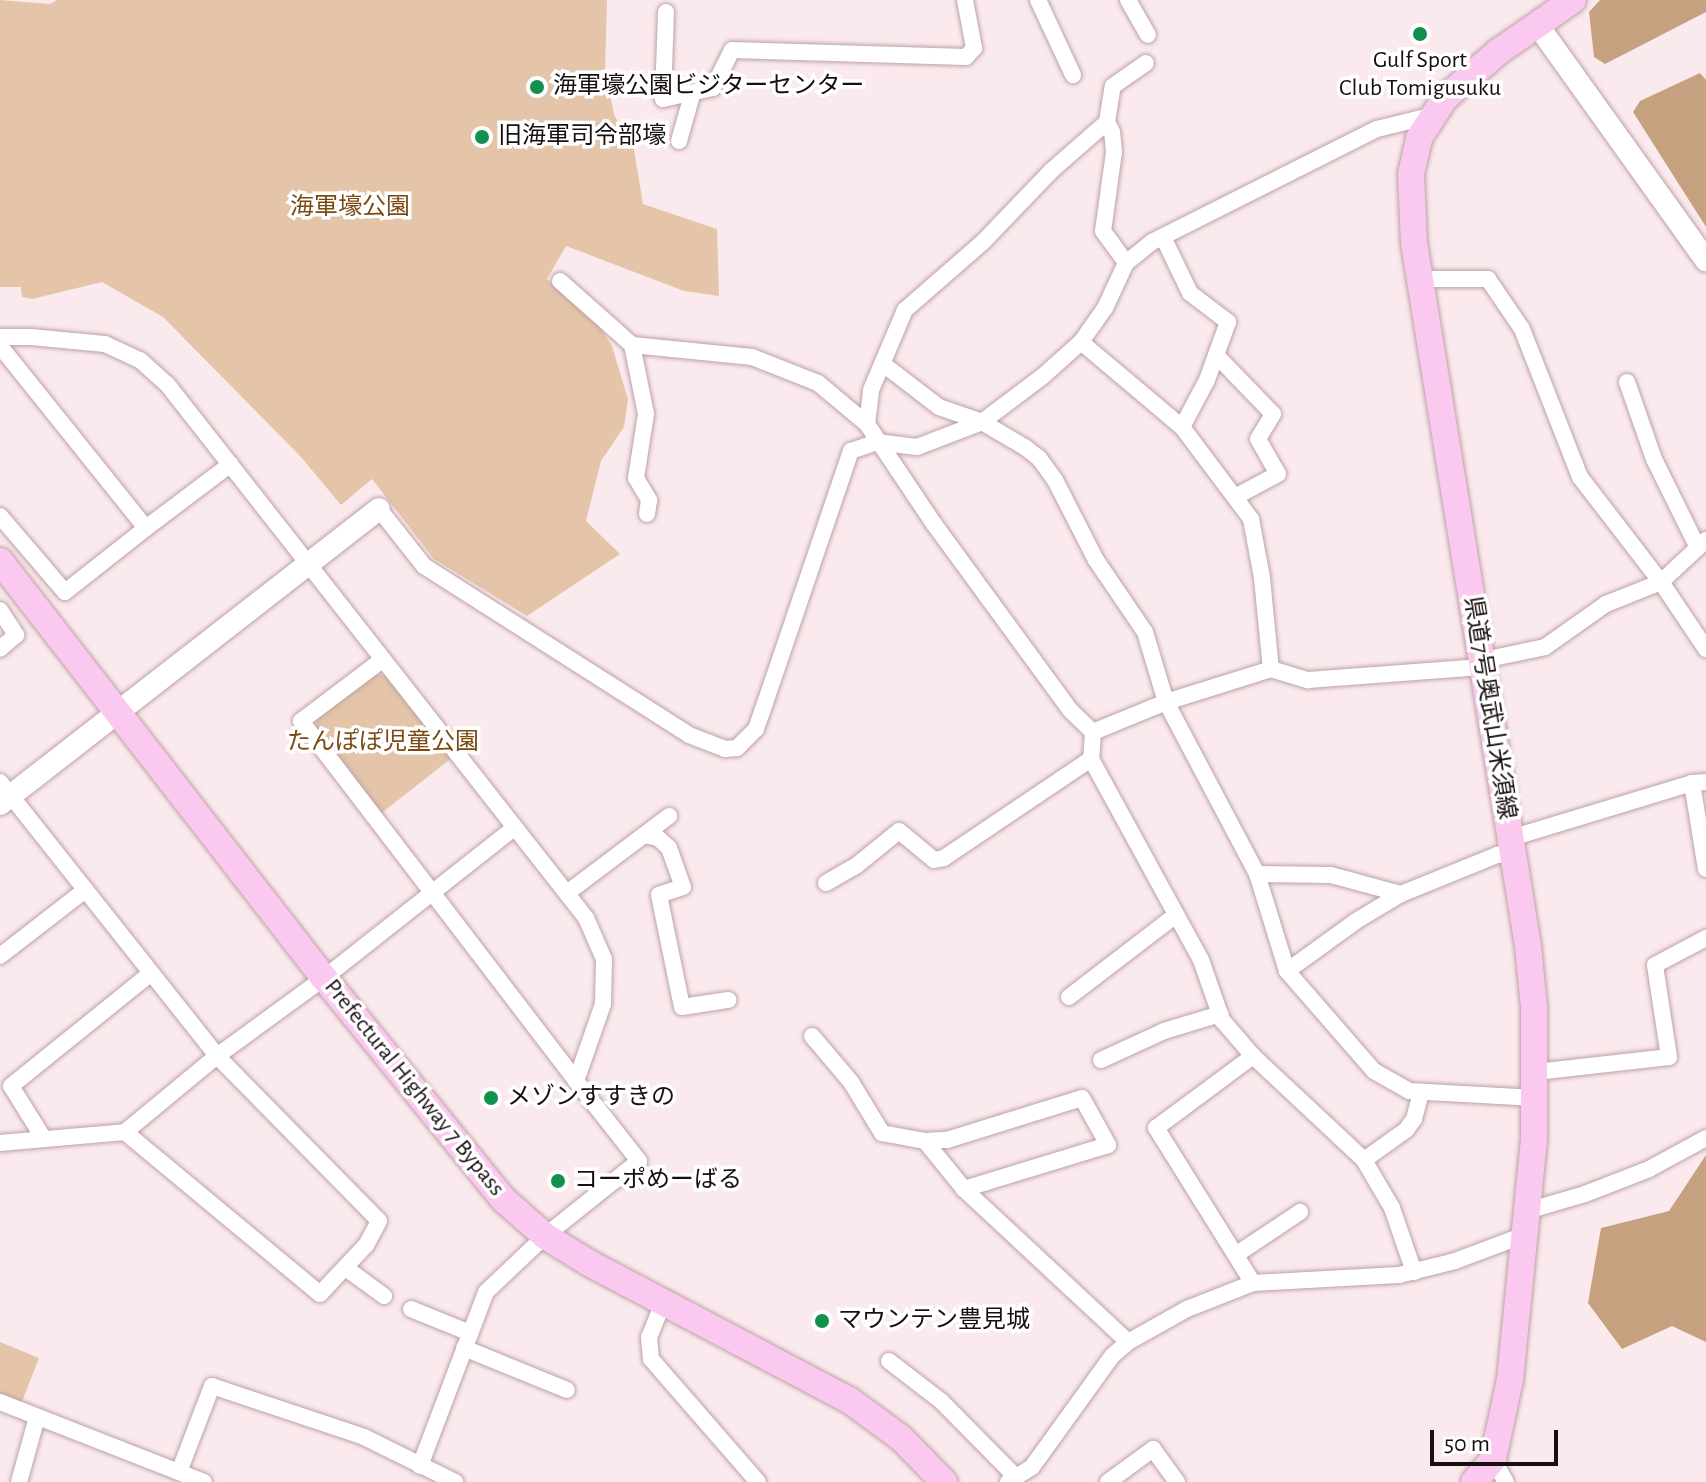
<!DOCTYPE html>
<meta charset="utf-8">
<style>
body{margin:0}
#map{position:relative;width:1706px;height:1482px;overflow:hidden;background:#fbeaed;font-family:"Alegreya Sans","Noto Sans JP",sans-serif}
div>[style]{position:absolute}
[style*='--x']{left:calc(var(--x)*1px);top:calc(var(--y)*1px);width:calc(var(--w)*1px);rotate:calc(var(--a)*1deg)}
.green>*{inset:0;background:#e4c5a9}
.forest>*{inset:0;background:#c5a17f}
.roads{filter:drop-shadow(0 0 2px #bca2a7) drop-shadow(0 0 2px #bca2a7)}
.street>*{height:16px;margin:-8px;padding:0 8px;transform-origin:8px;border-radius:8px;background:#fff}
.secondary>*{height:22px;margin:-11px;padding:0 11px;transform-origin:11px;border-radius:11px;background:#fff}
.primary>*{height:26px;margin:-13px;padding:0 13px;transform-origin:13px;border-radius:13px;background:#fbc9ef}
.dots>*{width:22px;height:22px;translate:-50% -50%;box-sizing:border-box;border:4px solid #fff;border-radius:50%}
span{translate:-50% -50%;white-space:nowrap;text-align:center;line-height:1.15;-webkit-text-stroke:7px #fff;paint-order:stroke}
.poi-label{font-size:24px;color:#170e10}
.left{translate:0 -50%;text-align:left}
.park-label{font-size:24px;color:#7a4a12}
.street-label{font-size:24px;color:#170e10}
.scale{position:absolute;left:1430px;top:1430px;width:128px;height:36px;box-sizing:border-box;border:4px solid #170e10;border-top:0;padding-left:10px;font-size:24px;line-height:28px;white-space:nowrap;color:#170e10;-webkit-text-stroke:6px #fff;paint-order:stroke}
</style>
<div id="map">
<div class="green">
<i style="clip-path:polygon(0 0,50px 4px,57px 0,607px 0,605px 69px,614px 115px,634px 150px,643px 204px,717px 229px,719px 296px,684px 291px,566px 246px,547px 279px,594px 318px,612px 346px,628px 399px,624px 427px,601px 461px,586px 521px,620px 554px,527px 616px,434px 559px,372px 479px,341px 505px,301px 457px,163px 317px,102px 282px,32px 299px,22px 297px,21px 287px,0 287px)"></i>
<i style="clip-path:polygon(375px 675px,387px 675px,453px 757px,379px 815px,316px 732px,317px 719px)"></i>
<i style="clip-path:polygon(0 1342px,39px 1358px,21px 1404px,0 1395px)"></i>
</div>
<div class="forest">
<i style="clip-path:polygon(1600px 0,1706px 0,1706px 12px,1605px 64px,1594px 57px,1589px 12px)"></i>
<i style="clip-path:polygon(1700px 73px,1706px 80px,1706px 227px,1633px 112px,1640px 101px)"></i>
<i style="clip-path:polygon(1706px 1155px,1706px 1342px,1672px 1326px,1622px 1349px,1588px 1303px,1601px 1228px,1669px 1211px)"></i>
</div>
<div class="roads">
<div class="street">
<i style="--x:1038;--y:0;--w:83;--a:65"></i>
<i style="--x:1128;--y:0;--w:40;--a:60.3"></i>
<i style="--x:666;--y:12;--w:87;--a:92"></i>
<i style="--x:663;--y:99;--w:51;--a:-12.4"></i>
<i style="--x:713;--y:88;--w:42;--a:-63.4"></i>
<i style="--x:732;--y:50;--w:234;--a:1.7"></i>
<i style="--x:966;--y:57;--w:12;--a:-48"></i>
<i style="--x:974;--y:48;--w:49;--a:-100.6"></i>
<i style="--x:1107;--y:122;--w:11;--a:63"></i>
<i style="--x:1112;--y:132;--w:20;--a:84"></i>
<i style="--x:1114;--y:152;--w:80;--a:97.9"></i>
<i style="--x:1103;--y:231;--w:39;--a:54"></i>
<i style="--x:679;--y:141;--w:48;--a:-74.2"></i>
<i style="--x:1164;--y:239;--w:60;--a:64.3"></i>
<i style="--x:1190;--y:293;--w:48;--a:37.3"></i>
<i style="--x:1228;--y:322;--w:62;--a:109.9"></i>
<i style="--x:1207;--y:380;--w:53;--a:118"></i>
<i style="--x:1420;--y:279;--w:68;--a:0"></i>
<i style="--x:1488;--y:279;--w:60;--a:55.8"></i>
<i style="--x:1522;--y:329;--w:159;--a:68.6"></i>
<i style="--x:1580;--y:477;--w:133;--a:52.4"></i>
<i style="--x:1661;--y:582;--w:81;--a:56.1"></i>
<i style="--x:560;--y:281;--w:96;--a:41.6"></i>
<i style="--x:632;--y:345;--w:121;--a:5.7"></i>
<i style="--x:752;--y:357;--w:71;--a:21.5"></i>
<i style="--x:818;--y:383;--w:64;--a:39.9"></i>
<i style="--x:867;--y:424;--w:120;--a:56.2"></i>
<i style="--x:934;--y:524;--w:230;--a:53.8"></i>
<i style="--x:1070;--y:710;--w:32;--a:44"></i>
<i style="--x:1093;--y:732;--w:27;--a:94"></i>
<i style="--x:1091;--y:759;--w:229;--a:61.3"></i>
<i style="--x:1201;--y:960;--w:64;--a:70.7"></i>
<i style="--x:1222;--y:1020;--w:48;--a:49.3"></i>
<i style="--x:1253;--y:1056;--w:152;--a:43.1"></i>
<i style="--x:1364;--y:1160;--w:52;--a:-35.5"></i>
<i style="--x:1406;--y:1130;--w:14;--a:-54"></i>
<i style="--x:1414;--y:1119;--w:27;--a:-75"></i>
<i style="--x:0;--y:337;--w:31;--a:0"></i>
<i style="--x:31;--y:337;--w:74;--a:5.4"></i>
<i style="--x:105;--y:344;--w:38;--a:25"></i>
<i style="--x:140;--y:360;--w:36;--a:42"></i>
<i style="--x:167;--y:384;--w:679;--a:51.88"></i>
<i style="--x:586;--y:918;--w:45;--a:66.3"></i>
<i style="--x:604;--y:959;--w:45;--a:91.3"></i>
<i style="--x:603;--y:1004;--w:82;--a:109.3"></i>
<i style="--x:576;--y:1081;--w:102;--a:51.8"></i>
<i style="--x:639;--y:1161;--w:120;--a:141.4"></i>
<i style="--x:545;--y:1236;--w:81;--a:136.5"></i>
<i style="--x:486;--y:1292;--w:186;--a:110.8"></i>
<i style="--x:1081;--y:342;--w:132;--a:40.1"></i>
<i style="--x:1182;--y:427;--w:115;--a:53.1"></i>
<i style="--x:1251;--y:519;--w:60;--a:79.4"></i>
<i style="--x:1262;--y:578;--w:91;--a:84.4"></i>
<i style="--x:632;--y:345;--w:70;--a:78.5"></i>
<i style="--x:646;--y:414;--w:65;--a:98.9"></i>
<i style="--x:636;--y:478;--w:26;--a:59"></i>
<i style="--x:649;--y:500;--w:14;--a:98"></i>
<i style="--x:0;--y:346;--w:233;--a:51.3"></i>
<i style="--x:146;--y:528;--w:106;--a:-37"></i>
<i style="--x:1216;--y:355;--w:82;--a:46"></i>
<i style="--x:1273;--y:414;--w:29;--a:121"></i>
<i style="--x:1258;--y:439;--w:40;--a:60.3"></i>
<i style="--x:1278;--y:474;--w:49;--a:151.9"></i>
<i style="--x:883;--y:364;--w:71;--a:37.5"></i>
<i style="--x:939;--y:407;--w:46;--a:19.2"></i>
<i style="--x:982;--y:422;--w:51;--a:30.6"></i>
<i style="--x:1026;--y:448;--w:16;--a:38"></i>
<i style="--x:1039;--y:458;--w:27;--a:54"></i>
<i style="--x:1055;--y:480;--w:90;--a:62.9"></i>
<i style="--x:1096;--y:560;--w:87;--a:55.8"></i>
<i style="--x:1145;--y:632;--w:73;--a:73.3"></i>
<i style="--x:1166;--y:702;--w:195;--a:62.1"></i>
<i style="--x:1257;--y:874;--w:102;--a:72.8"></i>
<i style="--x:1287;--y:971;--w:133;--a:49"></i>
<i style="--x:1374;--y:1071;--w:40;--a:29.7"></i>
<i style="--x:1409;--y:1091;--w:127;--a:3.2"></i>
<i style="--x:1627;--y:382;--w:82;--a:70.7"></i>
<i style="--x:1654;--y:459;--w:99;--a:63.7"></i>
<i style="--x:867;--y:424;--w:34;--a:-83"></i>
<i style="--x:871;--y:390;--w:87;--a:-67"></i>
<i style="--x:905;--y:310;--w:103;--a:-41.1"></i>
<i style="--x:983;--y:242;--w:98;--a:-46.2"></i>
<i style="--x:1051;--y:171;--w:74;--a:-41.2"></i>
<i style="--x:1107;--y:122;--w:36;--a:-81"></i>
<i style="--x:1113;--y:86;--w:40;--a:-34.9"></i>
<i style="--x:379;--y:509;--w:73;--a:51.7"></i>
<i style="--x:424;--y:566;--w:314;--a:32.5"></i>
<i style="--x:689;--y:735;--w:39;--a:21"></i>
<i style="--x:725;--y:749;--w:12;--a:-5"></i>
<i style="--x:737;--y:748;--w:27;--a:-45"></i>
<i style="--x:756;--y:729;--w:18;--a:-71"></i>
<i style="--x:762;--y:712;--w:276;--a:-71.2"></i>
<i style="--x:851;--y:451;--w:28;--a:-19"></i>
<i style="--x:877;--y:442;--w:40;--a:7.1"></i>
<i style="--x:917;--y:447;--w:70;--a:-21"></i>
<i style="--x:982;--y:422;--w:76;--a:-37"></i>
<i style="--x:1043;--y:376;--w:51;--a:-41.8"></i>
<i style="--x:1081;--y:342;--w:42;--a:-54.8"></i>
<i style="--x:1105;--y:308;--w:50;--a:-65"></i>
<i style="--x:1126;--y:263;--w:33;--a:-39"></i>
<i style="--x:1152;--y:242;--w:252;--a:-26.7"></i>
<i style="--x:1377;--y:129;--w:55;--a:-13.8"></i>
<i style="--x:0;--y:516;--w:100;--a:49.5"></i>
<i style="--x:65;--y:592;--w:103;--a:-38.3"></i>
<i style="--x:0;--y:610;--w:30;--a:57"></i>
<i style="--x:16;--y:635;--w:21;--a:139"></i>
<i style="--x:382;--y:660;--w:101;--a:143"></i>
<i style="--x:301;--y:721;--w:453;--a:52.6"></i>
<i style="--x:1093;--y:732;--w:79;--a:-22.3"></i>
<i style="--x:1166;--y:702;--w:110;--a:-17.4"></i>
<i style="--x:1271;--y:669;--w:39;--a:17"></i>
<i style="--x:1308;--y:680;--w:174;--a:-4.3"></i>
<i style="--x:1482;--y:667;--w:14;--a:-39"></i>
<i style="--x:1493;--y:658;--w:53;--a:-11.9"></i>
<i style="--x:1545;--y:647;--w:75;--a:-35.2"></i>
<i style="--x:1606;--y:604;--w:59;--a:-21.8"></i>
<i style="--x:1661;--y:582;--w:62;--a:-43"></i>
<i style="--x:0;--y:782;--w:350;--a:51.6"></i>
<i style="--x:217;--y:1056;--w:231;--a:45.5"></i>
<i style="--x:379;--y:1221;--w:27;--a:118"></i>
<i style="--x:366;--y:1245;--w:67;--a:133.2"></i>
<i style="--x:320;--y:1294;--w:254;--a:-140.3"></i>
<i style="--x:1692;--y:783;--w:87;--a:80.8"></i>
<i style="--x:644;--y:835;--w:14;--a:12"></i>
<i style="--x:658;--y:838;--w:15;--a:42"></i>
<i style="--x:669;--y:848;--w:41;--a:70.3"></i>
<i style="--x:683;--y:887;--w:25;--a:162"></i>
<i style="--x:659;--y:895;--w:114;--a:78.4"></i>
<i style="--x:682;--y:1007;--w:47;--a:-8.7"></i>
<i style="--x:1511;--y:838;--w:189;--a:-16.9"></i>
<i style="--x:1692;--y:783;--w:14;--a:-4"></i>
<i style="--x:1257;--y:874;--w:74;--a:0.8"></i>
<i style="--x:1331;--y:875;--w:73;--a:15.2"></i>
<i style="--x:826;--y:883;--w:36;--a:-30"></i>
<i style="--x:857;--y:865;--w:54;--a:-39"></i>
<i style="--x:899;--y:831;--w:45;--a:39.6"></i>
<i style="--x:934;--y:860;--w:10;--a:-11"></i>
<i style="--x:944;--y:858;--w:177;--a:-34"></i>
<i style="--x:567;--y:893;--w:128;--a:-37"></i>
<i style="--x:0;--y:956;--w:108;--a:-37.8"></i>
<i style="--x:1287;--y:971;--w:85;--a:-35.9"></i>
<i style="--x:1356;--y:921;--w:52;--a:-31"></i>
<i style="--x:1401;--y:894;--w:104;--a:-22.1"></i>
<i style="--x:1497;--y:855;--w:16;--a:-7"></i>
<i style="--x:1069;--y:997;--w:135;--a:-37.5"></i>
<i style="--x:812;--y:1036;--w:60;--a:49.7"></i>
<i style="--x:851;--y:1082;--w:60;--a:58.7"></i>
<i style="--x:882;--y:1133;--w:44;--a:10.5"></i>
<i style="--x:925;--y:1141;--w:62;--a:50.9"></i>
<i style="--x:964;--y:1189;--w:224;--a:43"></i>
<i style="--x:1101;--y:1060;--w:69;--a:-24.7"></i>
<i style="--x:1164;--y:1031;--w:59;--a:-16.9"></i>
<i style="--x:1536;--y:1072;--w:134;--a:-6.4"></i>
<i style="--x:1669;--y:1057;--w:93;--a:-98.7"></i>
<i style="--x:1655;--y:965;--w:58;--a:-27.9"></i>
<i style="--x:44;--y:1139;--w:62;--a:-121.9"></i>
<i style="--x:11;--y:1086;--w:180;--a:-38.9"></i>
<i style="--x:925;--y:1141;--w:22;--a:-3"></i>
<i style="--x:947;--y:1140;--w:141;--a:-17.3"></i>
<i style="--x:1082;--y:1098;--w:54;--a:61"></i>
<i style="--x:1108;--y:1145;--w:151;--a:163"></i>
<i style="--x:0;--y:1143;--w:125;--a:-5"></i>
<i style="--x:125;--y:1132;--w:119;--a:-39.6"></i>
<i style="--x:217;--y:1056;--w:132;--a:-36.1"></i>
<i style="--x:324;--y:978;--w:243;--a:-38.3"></i>
<i style="--x:1364;--y:1160;--w:56;--a:59.7"></i>
<i style="--x:1392;--y:1208;--w:68;--a:71"></i>
<i style="--x:1527;--y:1211;--w:60;--a:-16.3"></i>
<i style="--x:1585;--y:1194;--w:69;--a:-21.3"></i>
<i style="--x:1649;--y:1169;--w:65;--a:-28.5"></i>
<i style="--x:1237;--y:1254;--w:76;--a:-33.7"></i>
<i style="--x:347;--y:1269;--w:46;--a:36.1"></i>
<i style="--x:1253;--y:1283;--w:183;--a:-122"></i>
<i style="--x:1156;--y:1128;--w:121;--a:-36.6"></i>
<i style="--x:663;--y:1303;--w:37;--a:112"></i>
<i style="--x:649;--y:1337;--w:22;--a:85"></i>
<i style="--x:651;--y:1359;--w:163;--a:49"></i>
<i style="--x:411;--y:1309;--w:64;--a:22.1"></i>
<i style="--x:464;--y:1348;--w:111;--a:22.2"></i>
<i style="--x:889;--y:1361;--w:66;--a:37.6"></i>
<i style="--x:941;--y:1401;--w:107;--a:45.4"></i>
<i style="--x:0;--y:1402;--w:219;--a:21.4"></i>
<i style="--x:1493;--y:1459;--w:26;--a:61"></i>
<i style="--x:179;--y:1472;--w:92;--a:-69"></i>
<i style="--x:212;--y:1386;--w:160;--a:18.5"></i>
<i style="--x:364;--y:1437;--w:102;--a:26.3"></i>
<i style="--x:19;--y:1482;--w:67;--a:-74.5"></i>
<i style="--x:1008;--y:1482;--w:28;--a:-32"></i>
<i style="--x:1032;--y:1467;--w:137;--a:-54.2"></i>
<i style="--x:1112;--y:1356;--w:21;--a:-41"></i>
<i style="--x:1128;--y:1342;--w:68;--a:-29.2"></i>
<i style="--x:1187;--y:1309;--w:71;--a:-21.5"></i>
<i style="--x:1253;--y:1283;--w:146;--a:-3.1"></i>
<i style="--x:1399;--y:1275;--w:58;--a:-14"></i>
<i style="--x:1455;--y:1261;--w:74;--a:-20.6"></i>
<i style="--x:1108;--y:1482;--w:56;--a:-36.3"></i>
<i style="--x:1153;--y:1449;--w:41;--a:54"></i>
</div>
<div class="secondary">
<i style="--x:1539;--y:27;--w:287;--a:54.4"></i>
<i style="--x:0;--y:804;--w:480;--a:-37.9"></i>
</div>
<div class="primary">
<i style="--x:0;--y:561;--w:528;--a:52.15"></i>
<i style="--x:324;--y:978;--w:286;--a:51"></i>
<i style="--x:504;--y:1200;--w:55;--a:41.3"></i>
<i style="--x:545;--y:1236;--w:52;--a:31.5"></i>
<i style="--x:589;--y:1263;--w:294;--a:27.8"></i>
<i style="--x:849;--y:1400;--w:64;--a:36.2"></i>
<i style="--x:901;--y:1438;--w:62;--a:45.7"></i>
<i style="--x:1474;--y:1482;--w:30;--a:-50"></i>
<i style="--x:1493;--y:1459;--w:81;--a:-77.9"></i>
<i style="--x:1510;--y:1380;--w:240;--a:-84.3"></i>
<i style="--x:1534;--y:1141;--w:134;--a:-90"></i>
<i style="--x:1534;--y:1007;--w:61;--a:-95.6"></i>
<i style="--x:1528;--y:946;--w:712;--a:-99.21"></i>
<i style="--x:1414;--y:243;--w:69;--a:-92.5"></i>
<i style="--x:1411;--y:174;--w:37;--a:-77"></i>
<i style="--x:1419;--y:138;--w:48;--a:-57"></i>
<i style="--x:1445;--y:98;--w:70;--a:-41"></i>
<i style="--x:1498;--y:52;--w:91;--a:-34.7"></i>
</div>
</div>
<div class="dots">
<i style="left:1420px;top:34px;background:#12904d"></i>
<i style="left:537px;top:87px;background:#12904d"></i>
<i style="left:482px;top:137px;background:#12904d"></i>
<i style="left:491px;top:1098px;background:#12904d"></i>
<i style="left:558px;top:1181px;background:#12904d"></i>
<i style="left:822px;top:1321px;background:#12904d"></i>
</div>
<div class="poi-label">
<span style="left:1420px;top:75px">Gulf Sport<br>Club Tomigusuku</span>
<span class="left" style="left:553px;top:87px">海軍壕公園ビジターセンター</span>
<span class="left" style="left:498px;top:137px">旧海軍司令部壕</span>
<span class="left" style="left:507px;top:1098px">メゾンすすきの</span>
<span class="left" style="left:574px;top:1181px">コーポめーばる</span>
<span class="left" style="left:838px;top:1321px">マウンテン豊見城</span>
</div>
<div class="park-label">
<span style="left:350px;top:208px">海軍壕公園</span>
<span style="left:383px;top:743px">たんぽぽ児童公園</span>
</div>
<div class="street-label">
<span style="left:1489px;top:708px;rotate:81deg">県道7号奥武山米須線</span>
<span style="left:414px;top:1088px;rotate:51deg">Prefectural Highway 7 Bypass</span>
</div>
<div class="scale">50 m</div>
</div>
